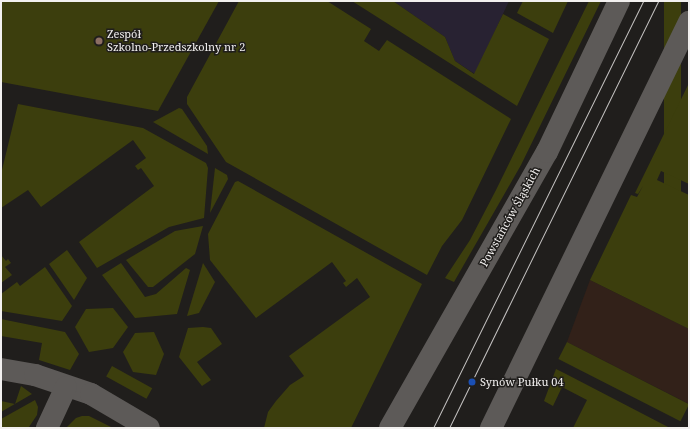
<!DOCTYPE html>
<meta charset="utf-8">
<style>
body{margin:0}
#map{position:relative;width:690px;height:429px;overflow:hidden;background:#201e1c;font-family:"Noto Serif",serif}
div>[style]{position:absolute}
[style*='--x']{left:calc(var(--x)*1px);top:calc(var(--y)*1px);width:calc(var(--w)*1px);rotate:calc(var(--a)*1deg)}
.commercial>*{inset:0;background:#282232}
.education>*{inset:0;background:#322119}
.green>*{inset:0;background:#3c3e0d;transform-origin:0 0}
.minor>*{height:22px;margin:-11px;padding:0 11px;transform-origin:11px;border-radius:11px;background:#5d5a58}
.secondary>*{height:22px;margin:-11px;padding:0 11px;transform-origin:11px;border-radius:11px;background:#5d5a58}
.tram>*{height:1px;margin:-0.5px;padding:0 0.5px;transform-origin:0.5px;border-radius:0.5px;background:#c3c1c0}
.dots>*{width:11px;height:11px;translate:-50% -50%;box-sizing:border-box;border:2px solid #201e1c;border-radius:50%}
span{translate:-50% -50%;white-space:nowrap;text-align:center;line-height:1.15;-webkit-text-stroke:3px #201e1c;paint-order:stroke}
.poi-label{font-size:11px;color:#f2f0ef}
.left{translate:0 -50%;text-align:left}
.street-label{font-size:11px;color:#f2f0ef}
.frame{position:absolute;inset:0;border:2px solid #f2f0ef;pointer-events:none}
</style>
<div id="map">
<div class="commercial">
<i style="clip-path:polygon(393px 1px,509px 1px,475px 74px,455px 61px,445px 37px)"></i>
</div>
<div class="education">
<i style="clip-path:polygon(590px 280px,689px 329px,689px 404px,567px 342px)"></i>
</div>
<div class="green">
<i style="clip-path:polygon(1px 1px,219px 1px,158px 111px,1px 82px)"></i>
<i style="clip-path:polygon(239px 1px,327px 1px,371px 29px,364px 41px,379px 51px,387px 40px,511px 119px,462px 220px,442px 246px,427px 275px,226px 162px,187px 104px,187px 97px)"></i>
<i style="clip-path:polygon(352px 1px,393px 1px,445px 37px,455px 61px,474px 74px,503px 14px,549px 39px,517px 106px)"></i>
<i style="clip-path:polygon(523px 1px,568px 1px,553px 33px,517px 13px)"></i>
<i style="clip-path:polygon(589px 1px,601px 1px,521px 165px,454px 282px,445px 278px,470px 240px,496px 190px)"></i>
<i style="left:664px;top:1px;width:17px;height:303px"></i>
<i style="clip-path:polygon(689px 83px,689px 184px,661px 171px,657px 180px,689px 195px,689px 329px,590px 280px,631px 195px,637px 197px,643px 186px,638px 194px,635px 193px)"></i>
<i style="clip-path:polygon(18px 104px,143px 128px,206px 163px,208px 168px,204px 218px,169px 227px,97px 268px,79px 242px,154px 186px,141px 168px,138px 170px,135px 166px,146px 158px,133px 140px,41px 207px,28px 190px,1px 208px,1px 174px)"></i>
<i style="clip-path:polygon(179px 108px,182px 109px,207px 146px,208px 154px,153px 122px)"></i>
<i style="clip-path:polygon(215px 168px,227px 175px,228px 179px,210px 213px)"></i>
<i style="clip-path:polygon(238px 181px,422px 284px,351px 428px,264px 428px,268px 412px,276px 401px,290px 385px,304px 376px,289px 356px,370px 297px,357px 278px,346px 287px,343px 283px,346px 281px,332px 262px,256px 318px,210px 260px,208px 234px,235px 182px)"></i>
<i style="clip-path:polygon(203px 226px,195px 254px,153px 287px,148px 287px,126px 260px,175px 231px)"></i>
<i style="clip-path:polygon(67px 250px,87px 278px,74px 300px,49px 264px)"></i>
<i style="clip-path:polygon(1px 255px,6px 261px,8px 259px,11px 263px,5px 267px,12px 275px,1px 283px)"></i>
<i style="clip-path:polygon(121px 263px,145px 297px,156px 294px,186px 268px,190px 270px,177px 314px,135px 318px,102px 275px)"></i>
<i style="clip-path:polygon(203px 263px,215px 282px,199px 313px,187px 316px)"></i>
<i style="clip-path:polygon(45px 267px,72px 306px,62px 321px,1px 311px,1px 294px,17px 282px,20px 286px)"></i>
<i style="clip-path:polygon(113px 308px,128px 327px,113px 348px,89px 352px,75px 327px,86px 309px)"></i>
<i style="clip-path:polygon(1px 319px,65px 332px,79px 354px,70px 370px,39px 360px,42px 343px,1px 336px)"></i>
<i style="clip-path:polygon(203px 327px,211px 328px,222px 344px,197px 362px,211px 380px,202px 386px,179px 357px,188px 328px)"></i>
<i style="clip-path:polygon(154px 332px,164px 354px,156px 375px,133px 372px,123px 352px,135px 333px)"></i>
<i style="left:567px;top:342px;width:137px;height:19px;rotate:27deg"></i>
<i style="left:112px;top:366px;width:46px;height:12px;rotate:29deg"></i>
<i style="clip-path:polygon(556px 369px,566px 374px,670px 428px,573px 428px,587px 400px,562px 387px,553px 406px,544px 401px)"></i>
<i style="clip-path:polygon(21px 386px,32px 394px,1px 412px,1px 401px,15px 404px)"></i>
<i style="clip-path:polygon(35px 400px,38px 407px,37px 415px,29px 427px,1px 428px,1px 419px)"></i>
<i style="clip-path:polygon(82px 416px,89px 416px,113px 428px,66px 428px,76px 418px)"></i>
</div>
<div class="minor">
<i style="--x:1;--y:369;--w:35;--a:10"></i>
<i style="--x:35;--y:375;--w:59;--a:18.7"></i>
<i style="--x:91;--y:394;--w:67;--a:30.4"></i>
<i style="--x:47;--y:428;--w:45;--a:-65.1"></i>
</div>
<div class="secondary">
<i style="--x:390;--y:428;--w:318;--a:-60.4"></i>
<i style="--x:547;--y:152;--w:167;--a:-64.5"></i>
<i style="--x:491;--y:428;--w:452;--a:-64"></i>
</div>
<div class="tram">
<i style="--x:433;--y:428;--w:476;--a:-63.8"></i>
<i style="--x:449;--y:428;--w:475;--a:-63.9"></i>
</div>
<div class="dots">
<i style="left:99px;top:41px;background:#8d6e63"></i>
<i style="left:472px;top:382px;background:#1a4fb4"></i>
</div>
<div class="poi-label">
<span class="left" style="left:107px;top:41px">Zespół<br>Szkolno-Przedszkolny nr 2</span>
<span class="left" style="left:480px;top:382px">Synów Pułku 04</span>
</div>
<div class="street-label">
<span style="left:510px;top:217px;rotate:-61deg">Powstańców Śląskich</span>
</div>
<div class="frame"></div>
</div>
